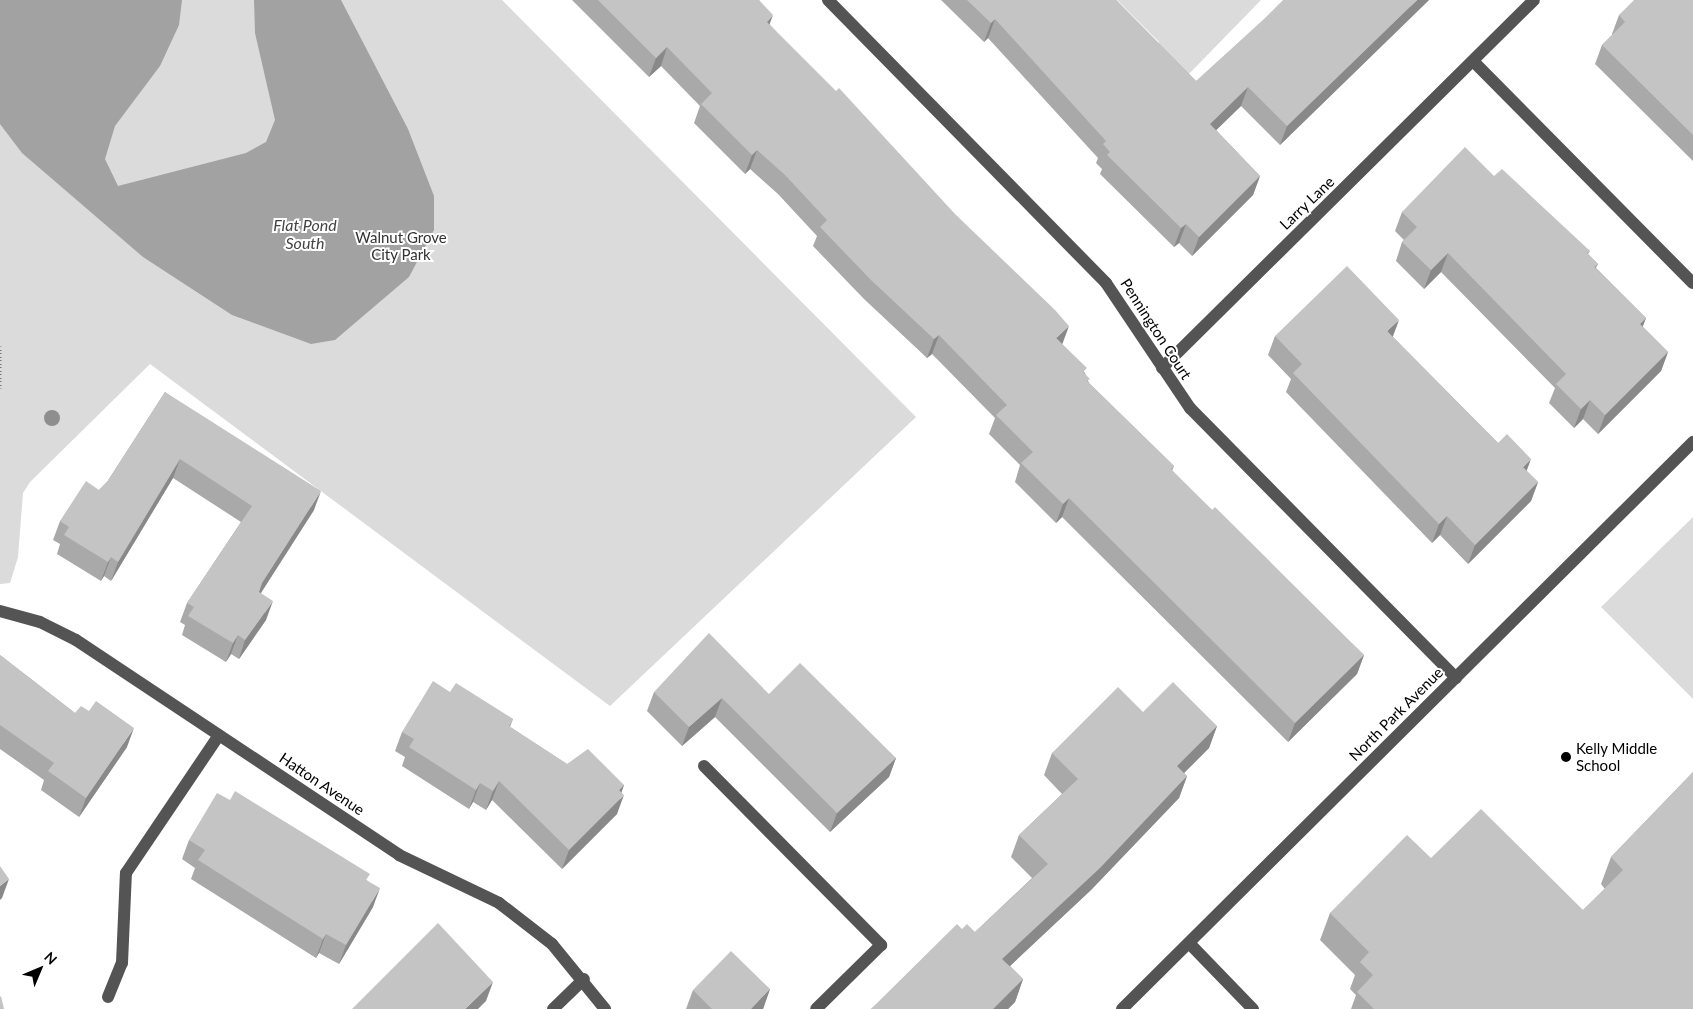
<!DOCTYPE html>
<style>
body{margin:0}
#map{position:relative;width:1693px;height:1009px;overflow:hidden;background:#fff;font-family:Lato,sans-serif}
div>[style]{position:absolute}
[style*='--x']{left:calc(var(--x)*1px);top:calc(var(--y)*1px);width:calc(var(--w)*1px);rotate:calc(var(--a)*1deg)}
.green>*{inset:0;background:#dbdbdb}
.water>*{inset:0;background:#a2a2a2}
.path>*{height:3px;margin-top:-1.5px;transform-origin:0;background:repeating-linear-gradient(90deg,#767676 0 1px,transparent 0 3.5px)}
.minor>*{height:12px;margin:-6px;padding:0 6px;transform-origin:6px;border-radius:6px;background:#545454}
.trees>*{width:16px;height:16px;margin:-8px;border-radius:50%;background:#8e8e8e}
.wall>*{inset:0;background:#a9a9a9}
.shaded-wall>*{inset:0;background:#898989}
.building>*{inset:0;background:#c4c4c4}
.dots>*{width:14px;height:14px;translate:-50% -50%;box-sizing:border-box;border:2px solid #fff;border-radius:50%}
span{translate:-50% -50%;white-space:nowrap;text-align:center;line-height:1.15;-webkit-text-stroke:4px #fff;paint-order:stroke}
.street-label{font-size:15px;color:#000}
.park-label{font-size:15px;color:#323232}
.poi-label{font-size:15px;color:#000}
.left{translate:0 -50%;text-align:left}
.water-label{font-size:16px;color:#434343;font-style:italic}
.north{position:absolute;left:15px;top:944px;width:50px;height:50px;-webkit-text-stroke:4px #fff;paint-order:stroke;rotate:45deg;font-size:14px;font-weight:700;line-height:20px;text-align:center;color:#000}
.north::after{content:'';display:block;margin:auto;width:18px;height:22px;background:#000;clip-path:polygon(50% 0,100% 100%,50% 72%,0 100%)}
</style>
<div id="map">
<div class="green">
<i style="clip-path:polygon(0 0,502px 0,916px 417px,610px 706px,150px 364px,30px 482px,23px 493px,18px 557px,10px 583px,0 584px)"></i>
<i style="clip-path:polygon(1117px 0,1261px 0,1184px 79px,1154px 49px,1159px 42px)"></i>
<i style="clip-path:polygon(1693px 517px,1693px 699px,1601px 607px)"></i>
</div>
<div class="water">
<i style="clip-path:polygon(0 0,182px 0,179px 25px,160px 66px,115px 126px,105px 159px,118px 186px,246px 153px,266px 142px,275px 120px,255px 33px,254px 0,341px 0,408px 129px,434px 196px,434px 230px,409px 277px,335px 340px,311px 344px,232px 315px,143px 257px,22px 153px,0 124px)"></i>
</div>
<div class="path">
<i style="--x:0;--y:346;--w:42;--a:90"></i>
</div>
<div class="minor">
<i style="--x:828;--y:0;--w:397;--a:45.5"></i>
<i style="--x:1106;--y:283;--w:151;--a:56.1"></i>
<i style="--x:1190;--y:408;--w:379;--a:45.4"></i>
<i style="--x:1474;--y:62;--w:311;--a:45.3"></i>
<i style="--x:1162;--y:368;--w:523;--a:-44.69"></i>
<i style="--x:0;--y:611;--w:41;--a:15.4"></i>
<i style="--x:40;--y:622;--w:40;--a:26.6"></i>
<i style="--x:76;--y:640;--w:388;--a:33.6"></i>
<i style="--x:399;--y:855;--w:111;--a:25.6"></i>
<i style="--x:499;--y:903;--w:67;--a:37.7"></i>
<i style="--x:552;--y:944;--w:84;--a:50.8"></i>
<i style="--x:704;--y:766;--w:252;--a:45.3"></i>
<i style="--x:881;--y:945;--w:91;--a:135.4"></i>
<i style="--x:1189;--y:943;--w:92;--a:45.9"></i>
<i style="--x:108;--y:997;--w:37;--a:-68"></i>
<i style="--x:122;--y:963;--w:90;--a:-87.5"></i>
<i style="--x:126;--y:873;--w:166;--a:-56"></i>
<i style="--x:553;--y:1009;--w:43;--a:-44.1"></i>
<i style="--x:1122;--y:1009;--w:805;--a:-44.8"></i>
</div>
<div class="trees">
<i style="left:52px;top:418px"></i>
</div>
<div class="wall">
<i style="clip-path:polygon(572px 0,759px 0,770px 25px,1062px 344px,1085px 373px,1089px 383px,1174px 466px,1172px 471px,1212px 510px,1364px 655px,1357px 674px,1288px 742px,1062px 517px,1056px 523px,1015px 482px,1020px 465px,989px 434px,995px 418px,932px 354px,927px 358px,864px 299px,813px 246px,817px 236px,778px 194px,750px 169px,745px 174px,694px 123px,700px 106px,661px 66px,649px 77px)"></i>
<i style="clip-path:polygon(941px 0,1116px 0,1196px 81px,1429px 0,1280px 145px,1241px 106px,1216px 130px,1260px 176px,1253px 195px,1192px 256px,1179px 243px,1174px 247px,1100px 174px,1102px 169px,1096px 163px,1098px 158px,988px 38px,984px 42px)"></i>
<i style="clip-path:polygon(1693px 0,1693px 161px,1595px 64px,1602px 45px,1612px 35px,1612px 34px,1619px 15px)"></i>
<i style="clip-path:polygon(1494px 176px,1590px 251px,1588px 254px,1598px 264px,1596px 268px,1646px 318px,1642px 326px,1668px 352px,1661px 371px,1598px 434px,1583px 419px,1574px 428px,1549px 403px,1555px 388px,1441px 272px,1424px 289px,1396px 261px,1402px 242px,1404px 240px,1395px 231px,1402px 212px)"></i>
<i style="clip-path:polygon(1275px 336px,1393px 337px,1498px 443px,1538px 482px,1531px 501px,1468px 564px,1440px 535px,1432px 543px,1286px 392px,1291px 379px,1268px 355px)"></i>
<i style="clip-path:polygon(165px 392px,314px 510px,261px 593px,266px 620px,239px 659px,231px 654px,226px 662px,182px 635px,185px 625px,180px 622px,187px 603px,241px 522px,173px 478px,111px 581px,104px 576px,101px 581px,57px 554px,60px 544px,53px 540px,60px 521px,99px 490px,107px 482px)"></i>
<i style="clip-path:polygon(0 655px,75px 713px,127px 747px,79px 817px,41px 790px,44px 780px,0 749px)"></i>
<i style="clip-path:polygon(450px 692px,513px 719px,510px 727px,567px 764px,624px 785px,621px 792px,617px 814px,562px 869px,492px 800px,486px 810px,473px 802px,469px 809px,402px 766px,405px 757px,395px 751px,402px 732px)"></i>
<i style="clip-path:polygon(654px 692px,769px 694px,896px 758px,889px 777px,830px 832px,715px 717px,682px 746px,647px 711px)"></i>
<i style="clip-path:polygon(1143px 712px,1217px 726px,1209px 748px,1184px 773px,1187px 776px,1179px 798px,1091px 890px,1010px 966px,1023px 979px,1015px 1002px,1008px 1009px,871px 1009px,962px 929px,975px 932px,1032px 878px,1011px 857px,1019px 835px,1062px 794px,1044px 775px,1052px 753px)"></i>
<i style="clip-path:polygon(1693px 772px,1693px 1009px,1351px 1009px,1356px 995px,1350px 989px,1355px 975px,1320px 940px,1330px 913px,1431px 858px,1583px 910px,1605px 889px,1601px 884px,1611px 857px)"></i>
<i style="clip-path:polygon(189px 840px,367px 880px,373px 907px,339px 964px,319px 953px,316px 958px,191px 879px,195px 868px,182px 859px)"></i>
<i style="clip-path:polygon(770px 989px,763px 1009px,686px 1009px,693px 990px)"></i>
</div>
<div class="shaded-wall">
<i style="clip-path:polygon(1417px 0,1429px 0,1280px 145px,1287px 126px)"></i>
<i style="clip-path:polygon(773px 15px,766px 34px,767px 22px)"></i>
<i style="clip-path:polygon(995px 19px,988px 38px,984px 42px,991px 23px)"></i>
<i style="clip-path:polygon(667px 47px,661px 66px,649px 77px,656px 58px)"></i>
<i style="clip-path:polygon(1248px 87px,1241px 106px,1203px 143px,1210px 124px)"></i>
<i style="clip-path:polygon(757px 150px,750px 169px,745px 174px,752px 155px)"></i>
<i style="clip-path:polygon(1260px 176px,1253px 195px,1192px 256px,1199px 237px)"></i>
<i style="clip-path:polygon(1186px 224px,1179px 243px,1174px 247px,1181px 228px)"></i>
<i style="clip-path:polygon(1448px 253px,1441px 272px,1424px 289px,1431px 270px)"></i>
<i style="clip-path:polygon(1646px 318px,1639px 337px,1640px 324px)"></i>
<i style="clip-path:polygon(1399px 320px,1392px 339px,1387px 331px)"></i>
<i style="clip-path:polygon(1069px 326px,1062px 345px,1056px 338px)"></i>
<i style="clip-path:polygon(939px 335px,932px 354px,927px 358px,934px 339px)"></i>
<i style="clip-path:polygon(1668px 352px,1661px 371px,1598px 434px,1605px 415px)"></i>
<i style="clip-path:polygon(1590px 400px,1583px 419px,1574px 428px,1581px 409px)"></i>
<i style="clip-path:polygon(180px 459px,173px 478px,111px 581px,118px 562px)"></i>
<i style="clip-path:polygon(1531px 459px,1524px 478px,1523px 467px)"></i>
<i style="clip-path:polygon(1538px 482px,1531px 501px,1468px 564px,1475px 545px)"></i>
<i style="clip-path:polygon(321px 491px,314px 510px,255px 602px,262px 583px)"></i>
<i style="clip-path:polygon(1069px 498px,1062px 517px,1056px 523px,1063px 504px)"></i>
<i style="clip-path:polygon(1447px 516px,1440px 535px,1432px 543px,1439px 524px)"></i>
<i style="clip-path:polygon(111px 557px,104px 576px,101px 581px,108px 562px)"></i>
<i style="clip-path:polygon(273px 601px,266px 620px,239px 659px,245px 640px)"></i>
<i style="clip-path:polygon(238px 635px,231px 654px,226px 662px,233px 643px)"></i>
<i style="clip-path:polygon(1364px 655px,1357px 674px,1288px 742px,1295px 723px)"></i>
<i style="clip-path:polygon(722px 698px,715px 717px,682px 746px,689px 727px)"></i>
<i style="clip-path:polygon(1217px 726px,1209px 748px,1169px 788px,1177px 766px)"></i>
<i style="clip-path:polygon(134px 728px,127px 747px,79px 817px,86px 798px)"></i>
<i style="clip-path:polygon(896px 758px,889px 777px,830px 832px,837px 813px)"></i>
<i style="clip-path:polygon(1187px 776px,1179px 798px,1091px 890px,994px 981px,1002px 959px)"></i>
<i style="clip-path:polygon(499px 781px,492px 800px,486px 810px,493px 791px)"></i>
<i style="clip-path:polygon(480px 783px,473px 802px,469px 809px,476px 790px)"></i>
<i style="clip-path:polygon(624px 785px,619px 800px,624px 795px,617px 814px,562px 869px,569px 850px)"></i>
<i style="clip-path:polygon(9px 879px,2px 898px,0 900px,0 886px)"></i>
<i style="clip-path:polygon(380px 888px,373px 907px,339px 964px,346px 945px)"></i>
<i style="clip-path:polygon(326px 934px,319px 953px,316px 958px,323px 939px)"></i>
<i style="clip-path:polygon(1023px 979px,1015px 1002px,1008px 1009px,993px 1009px)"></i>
<i style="clip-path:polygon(493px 982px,486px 1001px,478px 1009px,465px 1009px)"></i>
<i style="clip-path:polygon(770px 989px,763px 1009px,751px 1009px)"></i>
</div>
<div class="building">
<i style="clip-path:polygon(598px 0,759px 0,773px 15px,767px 22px,836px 91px,839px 88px,955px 214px,1055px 310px,1069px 326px,1056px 338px,1087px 368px,1083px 372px,1090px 379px,1087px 381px,1174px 466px,1171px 469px,1212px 510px,1215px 507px,1364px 655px,1295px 723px,1069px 498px,1063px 504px,1021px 463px,1033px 452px,996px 415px,1007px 405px,939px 335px,934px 339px,871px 280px,820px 227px,827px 220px,785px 175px,757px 150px,752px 155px,701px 104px,712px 93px,667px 47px,656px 58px)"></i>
<i style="clip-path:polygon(967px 0,1116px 0,1196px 81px,1264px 19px,1283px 0,1417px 0,1287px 126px,1248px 87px,1210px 124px,1260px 176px,1199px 237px,1186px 224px,1181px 228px,1107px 155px,1110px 152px,1103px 144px,1106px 141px,995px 19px,991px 23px)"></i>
<i style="clip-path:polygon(1634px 0,1693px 0,1693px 135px,1602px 45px,1625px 22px,1619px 15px)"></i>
<i style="clip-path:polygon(1465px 147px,1494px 176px,1502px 169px,1590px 251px,1587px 253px,1598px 264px,1594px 267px,1646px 318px,1640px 324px,1668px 352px,1605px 415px,1590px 400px,1581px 409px,1556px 384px,1566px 374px,1448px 253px,1431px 270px,1402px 242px,1417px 227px,1402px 212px)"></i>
<i style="clip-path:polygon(1347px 266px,1399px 320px,1387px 331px,1498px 443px,1507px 434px,1531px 459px,1523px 467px,1538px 482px,1475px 545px,1447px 516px,1439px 524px,1293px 373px,1302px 364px,1275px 336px)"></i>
<i style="clip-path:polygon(165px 392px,321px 491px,262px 583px,259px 592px,273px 601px,245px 640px,238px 635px,233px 643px,188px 616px,194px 607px,187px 603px,252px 506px,180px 459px,118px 562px,111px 557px,108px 562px,64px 535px,69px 527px,60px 521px,86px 481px,99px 490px,107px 482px)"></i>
<i style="clip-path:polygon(709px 633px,769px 694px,800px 663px,896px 758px,837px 813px,722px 698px,689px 727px,654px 692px)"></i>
<i style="clip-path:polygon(0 655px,75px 713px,81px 706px,89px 711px,96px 701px,134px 728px,86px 798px,48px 771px,54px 763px,0 725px)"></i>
<i style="clip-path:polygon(433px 681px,450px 692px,456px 683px,513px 719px,509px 726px,567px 764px,588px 749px,624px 785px,619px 790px,624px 795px,569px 850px,499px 781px,493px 791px,480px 783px,476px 790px,409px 747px,414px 739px,402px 732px)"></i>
<i style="clip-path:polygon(1173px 682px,1217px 726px,1177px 766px,1187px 776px,1100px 868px,1002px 959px,1023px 979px,993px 1009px,871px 1009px,957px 924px,962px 929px,967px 924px,975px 932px,1048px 864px,1019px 835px,1078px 779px,1052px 753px,1118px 687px,1143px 712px)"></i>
<i style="clip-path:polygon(1693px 772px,1693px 1009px,1374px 1009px,1357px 992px,1373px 975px,1360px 962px,1369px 952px,1330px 913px,1407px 835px,1431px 858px,1481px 809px,1583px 910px,1623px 870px,1611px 857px)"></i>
<i style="clip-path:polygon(235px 791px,370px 874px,366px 880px,380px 888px,346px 945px,326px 934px,323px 939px,198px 860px,205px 850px,189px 840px,217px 793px,230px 800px)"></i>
<i style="clip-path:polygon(0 866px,9px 879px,0 886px)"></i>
<i style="clip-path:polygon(438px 923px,493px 982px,465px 1009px,352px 1009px)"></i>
<i style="clip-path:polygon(731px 951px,770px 989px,751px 1009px,712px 1009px,693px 990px)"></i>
<i style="clip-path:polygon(1px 996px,4px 1009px,0 1009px,0 997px)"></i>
</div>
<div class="dots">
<i style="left:1566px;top:757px;background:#000"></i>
</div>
<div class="street-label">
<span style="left:1307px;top:203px;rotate:-44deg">Larry Lane</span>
<span style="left:1156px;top:329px;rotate:57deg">Pennington Court</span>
<span style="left:1396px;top:714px;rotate:-45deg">North Park Avenue</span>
<span style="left:322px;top:784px;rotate:34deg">Hatton Avenue</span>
</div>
<div class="park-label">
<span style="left:401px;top:246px">Walnut Grove<br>City Park</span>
</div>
<div class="poi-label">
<span class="left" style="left:1576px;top:757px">Kelly Middle<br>School</span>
</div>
<div class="water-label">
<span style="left:305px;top:234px">Flat Pond<br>South</span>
</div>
<div class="north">N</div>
</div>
